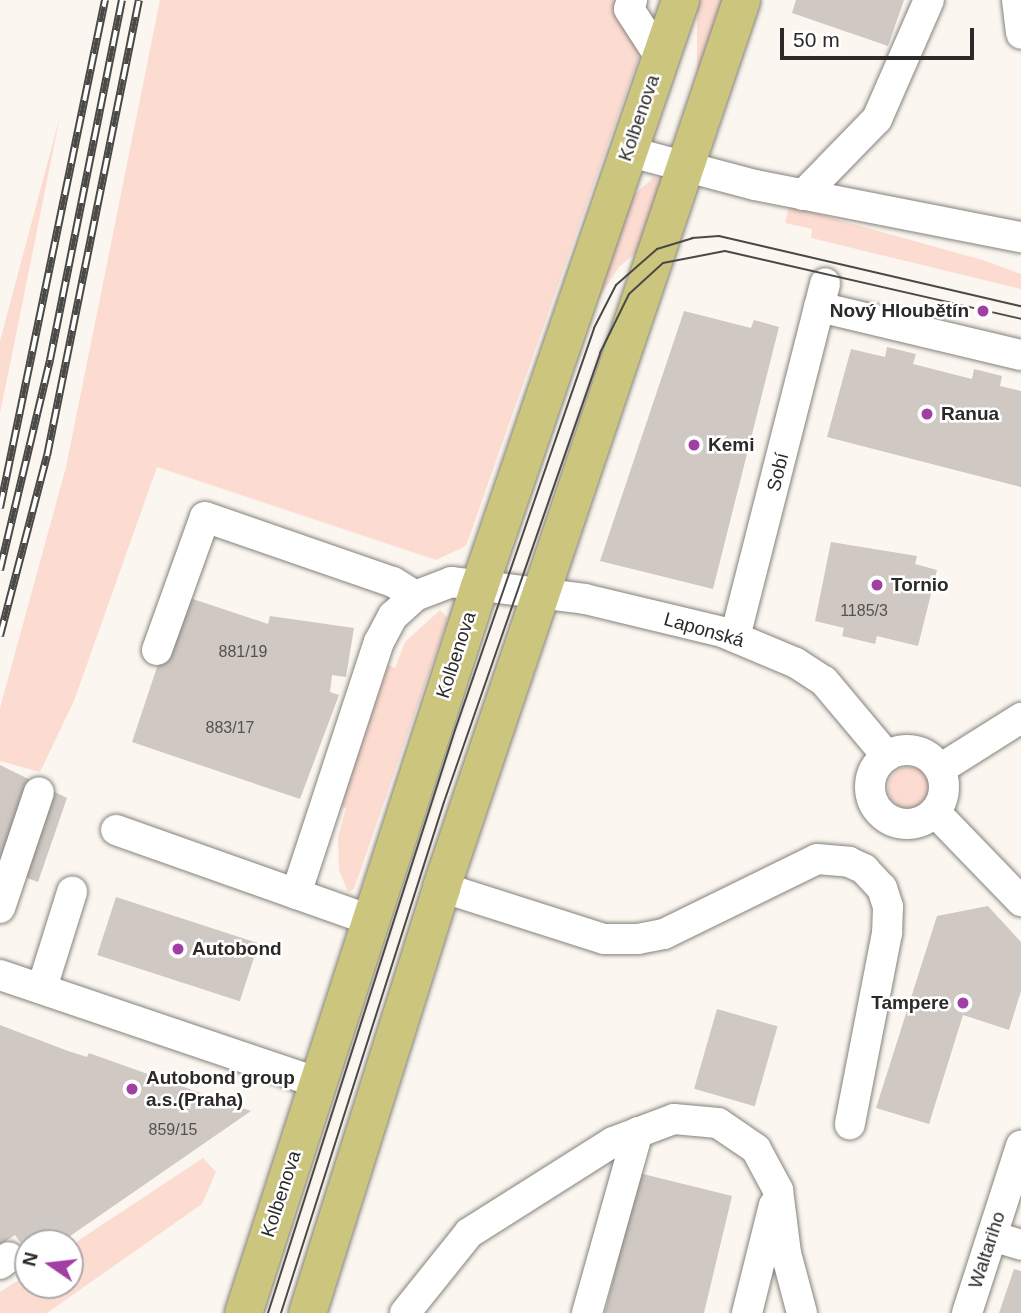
<!DOCTYPE html>
<meta charset="utf-8">
<style>
body{margin:0}
#map{position:relative;width:1021px;height:1313px;overflow:hidden;background:#fbf7f0;font-family:Helvetica,sans-serif}
div>[style]{position:absolute}
[style*='--x']{left:calc(var(--x)*1px);top:calc(var(--y)*1px);width:calc(var(--w)*1px);rotate:calc(var(--a)*1deg)}
.green>*{inset:0;background:#fcdbd1;transform-origin:0 0}
.round{border-radius:50%}
.building>*{inset:0;background:#cfc8c3;transform-origin:0 0}
.roads{filter:drop-shadow(0 0 2px #85827c) drop-shadow(0 0 2px #85827c)}
.minor>*{height:30px;margin:-15px;padding:0 15px;transform-origin:15px;border-radius:15px;background:#fff}
.minor>.ring{margin:-15px;padding:0;box-sizing:content-box;background:none;border:30px solid #fff;border-radius:50%}
.major>*{height:37px;margin:-18.5px;padding:0 18.5px;transform-origin:18.5px;border-radius:18.5px;background:#cbc57d}
.tram>*{height:2px;margin:-1px;padding:0 1px;transform-origin:1px;border-radius:1px;background:#4b4946}
.rail>*{height:8px;margin-top:-4px;transform-origin:0;background:repeating-linear-gradient(90deg,#fff 0 16px,#4b4946 0 32px);box-sizing:border-box;border-block:2px solid #4b4946}
.dots>*{width:19px;height:19px;translate:-50% -50%;box-sizing:border-box;border:4px solid #fff;border-radius:50%}
span{translate:-50% -50%;white-space:nowrap;text-align:center;line-height:1.15;-webkit-text-stroke:5px #fff;paint-order:stroke}
.number-label{font-size:16px;color:#55524f}
.number-label span{-webkit-text-stroke-width:0}
.street-label{font-size:19px;color:#2c2a28}
.poi-label{font-size:19px;color:#2c2a28;font-weight:700}
.right{translate:-100% -50%;text-align:right}
.left{translate:0 -50%;text-align:left}
.north{position:absolute;left:14px;top:1229px;width:70px;height:70px;box-sizing:border-box;background:#fff;border:2px solid #abaaa9;border-radius:50%;rotate:284deg;font-size:19px;font-weight:700;line-height:28px;text-align:center;color:#2c2a28}
.north::after{content:'';display:block;margin:auto;width:24px;height:32px;background:#a23fa4;clip-path:polygon(50% 0,100% 100%,50% 72%,0 100%)}
.scale{position:absolute;left:780px;top:28px;width:194px;height:32px;box-sizing:border-box;border:4px solid #2c2a28;border-top:0;padding-left:9px;font-size:21px;line-height:24px;white-space:nowrap;color:#2c2a28;-webkit-text-stroke:5px #fff;paint-order:stroke}
</style>
<div id="map">
<div class="green">
<i style="clip-path:polygon(160px 0,614px 0,640px 53px,466px 546px,436px 560px,157px 467px,74px 701px,40px 772px,0 761px,0 708px,66px 467px)"></i>
<i style="left:697px;top:0;width:32px;height:100px"></i>
<i style="clip-path:polygon(60px 116px,12px 355px,0 413px,0 341px)"></i>
<i style="clip-path:polygon(654px 177px,667px 182px,643px 247px,619px 267px,591px 310px,628px 200px)"></i>
<i style="clip-path:polygon(789px 206px,986px 261px,1021px 274px,1021px 289px,811px 238px,812px 229px,785px 223px)"></i>
<i style="clip-path:polygon(440px 610px,448px 618px,354px 889px,348px 892px,339px 870px,338px 838px,346px 808px,341px 807px,388px 665px,395px 668px,405px 642px)"></i>
<i class="round" style="left:888px;top:767px;width:42px;height:42px"></i>
<i style="clip-path:polygon(203px 1158px,216px 1172px,202px 1204px,47px 1313px,0 1313px,0 1292px,28px 1274px,28px 1285px,70px 1285px,70px 1246px)"></i>
</div>
<div class="building">
<i style="clip-path:polygon(796px 0,904px 0,888px 46px,792px 13px)"></i>
<i style="clip-path:polygon(684px 311px,751px 328px,754px 320px,779px 327px,713px 589px,600px 561px)"></i>
<i style="clip-path:polygon(887px 347px,916px 354px,913px 364px,972px 379px,974px 369px,1002px 376px,1000px 386px,1021px 391px,1021px 487px,827px 437px,851px 349px,885px 357px)"></i>
<i style="clip-path:polygon(831px 542px,917px 556px,915px 564px,937px 570px,918px 646px,877px 636px,875px 644px,842px 636px,844px 628px,815px 621px)"></i>
<i style="clip-path:polygon(181px 595px,268px 624px,270px 616px,354px 628px,346px 677px,332px 675px,330px 692px,339px 695px,300px 799px,132px 742px)"></i>
<i style="clip-path:polygon(0 765px,67px 798px,38px 882px,0 868px)"></i>
<i style="left:116px;top:897px;width:150px;height:61px;rotate:18deg"></i>
<i style="clip-path:polygon(988px 906px,1021px 942px,1021px 991px,1009px 1030px,963px 1015px,929px 1124px,876px 1108px,937px 916px)"></i>
<i style="left:717px;top:1009px;width:63px;height:83px;rotate:16deg"></i>
<i style="clip-path:polygon(0 1025px,68px 1051px,87px 1057px,89px 1053px,251px 1111px,60px 1243px,28px 1243px,28px 1253px,15px 1235px,0 1245px)"></i>
<i style="clip-path:polygon(639px 1173px,732px 1196px,704px 1313px,605px 1313px)"></i>
<i style="clip-path:polygon(1014px 1269px,1021px 1271px,1021px 1313px,999px 1313px)"></i>
</div>
<div class="roads">
<div class="minor">
<i style="--x:632;--y:0;--w:9;--a:108"></i>
<i style="--x:629;--y:9;--w:57;--a:57.1"></i>
<i style="--x:1017;--y:0;--w:34;--a:83"></i>
<i style="--x:627;--y:151;--w:132;--a:14.9"></i>
<i style="--x:755;--y:185;--w:271;--a:11.1"></i>
<i style="--x:803;--y:195;--w:106;--a:-45.8"></i>
<i style="--x:877;--y:119;--w:130;--a:-66.4"></i>
<i style="--x:819;--y:307;--w:208;--a:13.4"></i>
<i style="--x:735;--y:637;--w:365;--a:-75.7"></i>
<i style="--x:157;--y:650;--w:141;--a:-70.2"></i>
<i style="--x:205;--y:517;--w:199;--a:19.1"></i>
<i style="--x:393;--y:582;--w:26;--a:32"></i>
<i style="--x:415;--y:596;--w:39;--a:-21"></i>
<i style="--x:451;--y:582;--w:135;--a:7.2"></i>
<i style="--x:585;--y:599;--w:141;--a:13.5"></i>
<i style="--x:722;--y:632;--w:80;--a:22.7"></i>
<i style="--x:796;--y:663;--w:33;--a:33"></i>
<i style="--x:824;--y:681;--w:98;--a:50"></i>
<i class="ring" style="left:870px;top:750px;width:44px;height:44px"></i>
<i style="--x:940;--y:769;--w:96;--a:-32.2"></i>
<i style="--x:935;--y:812;--w:124;--a:46"></i>
<i style="--x:116;--y:830;--w:269;--a:19.5"></i>
<i style="--x:441;--y:887;--w:171;--a:17.7"></i>
<i style="--x:604;--y:939;--w:34;--a:0"></i>
<i style="--x:638;--y:939;--w:26;--a:-11"></i>
<i style="--x:664;--y:934;--w:170;--a:-26.1"></i>
<i style="--x:817;--y:859;--w:32;--a:5"></i>
<i style="--x:849;--y:862;--w:17;--a:25"></i>
<i style="--x:864;--y:869;--w:26;--a:47"></i>
<i style="--x:882;--y:888;--w:20;--a:72"></i>
<i style="--x:888;--y:907;--w:26;--a:92"></i>
<i style="--x:887;--y:933;--w:195;--a:101"></i>
<i style="--x:296;--y:894;--w:265;--a:-71.8"></i>
<i style="--x:379;--y:642;--w:30;--a:-62"></i>
<i style="--x:393;--y:616;--w:30;--a:-42"></i>
<i style="--x:0;--y:908;--w:122;--a:-71.4"></i>
<i style="--x:0;--y:975;--w:335;--a:18.7"></i>
<i style="--x:42;--y:988;--w:101;--a:-72.6"></i>
<i style="--x:992;--y:1236;--w:30;--a:17"></i>
<i style="--x:0;--y:1264;--w:11;--a:-38"></i>
<i style="--x:405;--y:1313;--w:102;--a:-51.3"></i>
<i style="--x:469;--y:1233;--w:170;--a:-32.3"></i>
<i style="--x:613;--y:1142;--w:65;--a:-20.7"></i>
<i style="--x:674;--y:1119;--w:44;--a:5.2"></i>
<i style="--x:718;--y:1123;--w:46;--a:34.4"></i>
<i style="--x:756;--y:1149;--w:47;--a:61.8"></i>
<i style="--x:778;--y:1190;--w:64;--a:82.8"></i>
<i style="--x:786;--y:1253;--w:62;--a:75.1"></i>
<i style="--x:587;--y:1313;--w:188;--a:-74.3"></i>
<i style="--x:747;--y:1313;--w:111;--a:-76"></i>
<i style="--x:967;--y:1313;--w:176;--a:-72.1"></i>
</div>
<div class="major">
<i style="--x:243;--y:1313;--w:764;--a:-72.02"></i>
<i style="--x:479;--y:586;--w:620;--a:-71.07"></i>
<i style="--x:307;--y:1313;--w:447;--a:-72.5"></i>
<i style="--x:441;--y:887;--w:936;--a:-71.31"></i>
</div>
</div>
<div class="tram">
<i style="--x:268;--y:1313;--w:612;--a:-72.22"></i>
<i style="--x:455;--y:730;--w:425;--a:-70.9"></i>
<i style="--x:594;--y:328;--w:48;--a:-62.9"></i>
<i style="--x:616;--y:285;--w:55;--a:-41.3"></i>
<i style="--x:657;--y:249;--w:37;--a:-17"></i>
<i style="--x:692;--y:238;--w:27;--a:-4"></i>
<i style="--x:719;--y:236;--w:310;--a:13.1"></i>
<i style="--x:281;--y:1313;--w:536;--a:-72.31"></i>
<i style="--x:444;--y:802;--w:475;--a:-70.8"></i>
<i style="--x:600;--y:353;--w:66;--a:-63.8"></i>
<i style="--x:629;--y:294;--w:46;--a:-42.4"></i>
<i style="--x:663;--y:263;--w:63;--a:-11"></i>
<i style="--x:725;--y:251;--w:304;--a:12.9"></i>
</div>
<div class="rail">
<i style="--x:0;--y:508;--w:519;--a:-78.32"></i>
<i style="--x:0;--y:570;--w:216;--a:-76.6"></i>
<i style="--x:50;--y:360;--w:367;--a:-78.7"></i>
<i style="--x:0;--y:636;--w:186;--a:-75.4"></i>
<i style="--x:47;--y:456;--w:465;--a:-78.6"></i>
</div>
<div class="dots">
<i style="left:983px;top:311px;background:#a23fa4"></i>
<i style="left:927px;top:414px;background:#a23fa4"></i>
<i style="left:694px;top:445px;background:#a23fa4"></i>
<i style="left:877px;top:585px;background:#a23fa4"></i>
<i style="left:178px;top:949px;background:#a23fa4"></i>
<i style="left:963px;top:1003px;background:#a23fa4"></i>
<i style="left:132px;top:1089px;background:#a23fa4"></i>
</div>
<div class="number-label">
<span style="left:864px;top:611px">1185/3</span>
<span style="left:243px;top:652px">881/19</span>
<span style="left:230px;top:728px">883/17</span>
<span style="left:173px;top:1130px">859/15</span>
</div>
<div class="street-label">
<span style="left:639px;top:118px;rotate:-71deg">Kolbenova</span>
<span style="left:778px;top:472px;rotate:-76deg">Sobí</span>
<span style="left:704px;top:630px;rotate:16deg">Laponská</span>
<span style="left:456px;top:655px;rotate:-72deg">Kolbenova</span>
<span style="left:281px;top:1194px;rotate:-72deg">Kolbenova</span>
<span style="left:987px;top:1250px;rotate:-72deg">Waltariho</span>
</div>
<div class="poi-label">
<span class="right" style="left:969px;top:311px">Nový Hloubětín</span>
<span class="left" style="left:941px;top:414px">Ranua</span>
<span class="left" style="left:708px;top:445px">Kemi</span>
<span class="left" style="left:891px;top:585px">Tornio</span>
<span class="left" style="left:192px;top:949px">Autobond</span>
<span class="right" style="left:949px;top:1003px">Tampere</span>
<span class="left" style="left:146px;top:1089px">Autobond group<br>a.s.(Praha)</span>
</div>
<div class="north">N</div>
<div class="scale">50 m</div>
</div>
